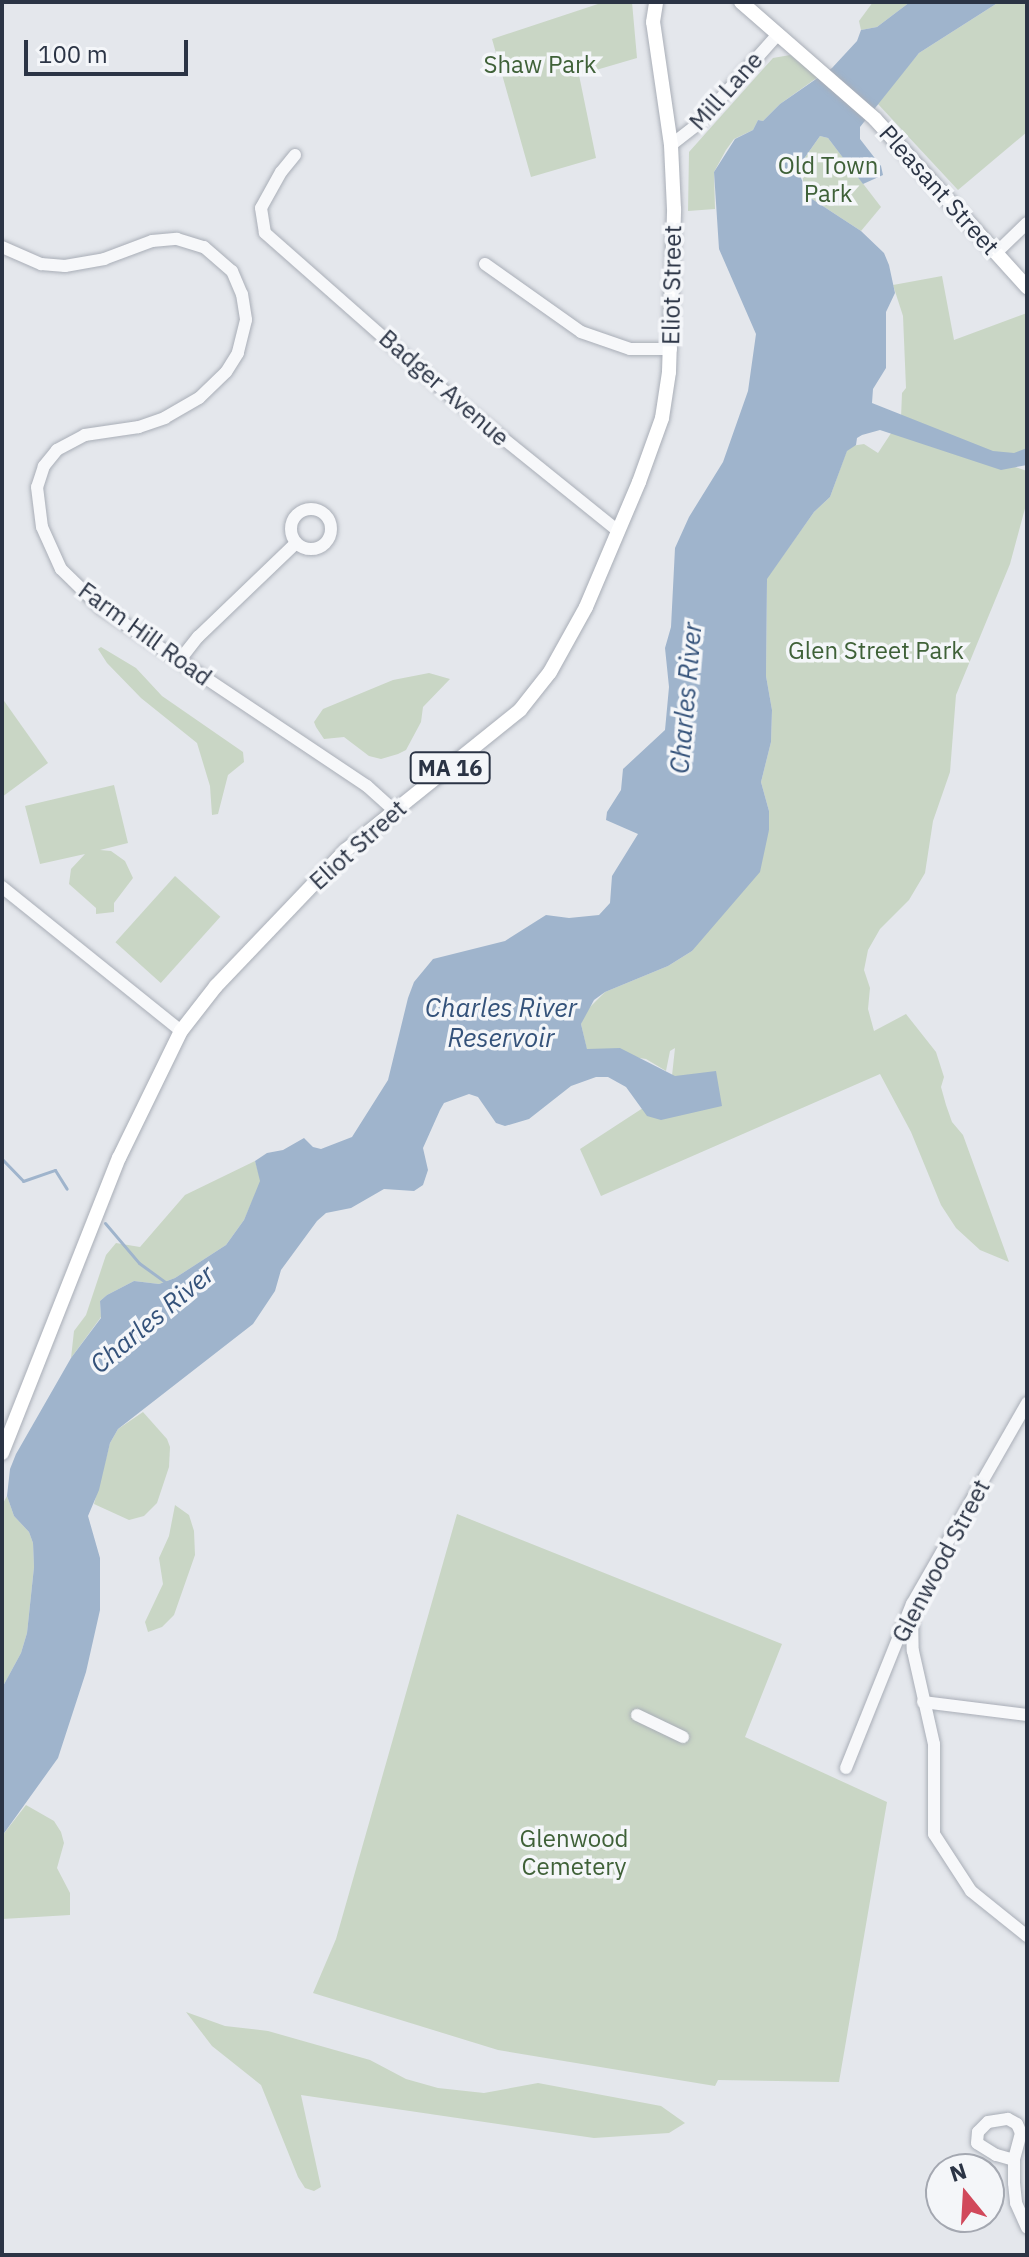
<!DOCTYPE html>
<style>
body{margin:0}
#map{position:relative;width:1029px;height:2257px;overflow:hidden;background:#e4e7ec;font-family:"IBM Plex Sans",sans-serif}
div>[style]{position:absolute}
[style*='--x']{left:calc(var(--x)*1px);top:calc(var(--y)*1px);width:calc(var(--w)*1px);rotate:calc(var(--a)*1deg)}
.green>*{inset:0;background:#c9d6c5;transform-origin:0 0}
.water>*{inset:0;background:#9fb4cc}
.stream>*{height:3px;margin:-1.5px;padding:0 1.5px;transform-origin:1.5px;border-radius:1.5px;background:#9fb4cc}
.roads{filter:drop-shadow(0 0 2px #a9aeb7) drop-shadow(0 0 2px #a9aeb7)}
.minor>*{height:12px;margin:-6px;padding:0 6px;transform-origin:6px;border-radius:6px;background:#f7f8fa}
.minor>.ring{margin:-6px;padding:0;box-sizing:content-box;background:none;border:12px solid #f7f8fa;border-radius:50%}
.major>*{height:14px;margin:-7px;padding:0 7px;transform-origin:7px;border-radius:7px;background:#fff}
span{translate:-50% -50%;white-space:nowrap;text-align:center;line-height:1.15;-webkit-text-stroke:7px #f4f6f9;paint-order:stroke}
.shield-label span{padding:2px 6px;background:#f4f6f9;border:2px solid;border-radius:6px;-webkit-text-stroke-width:0}
.shield-label{font-size:22px;color:#2b3445;font-weight:700}
.park-label{font-size:24px;color:#3f6138}
.street-label{font-size:24px;color:#2b3445}
.water-label{font-size:26px;color:#34527a;font-style:italic}
.frame{position:absolute;inset:0;border:4px solid #2b3445;pointer-events:none}
.north{position:absolute;left:925px;top:2153px;width:80px;height:80px;box-sizing:border-box;background:#f4f6f9;border:2px solid #a4a8b1;border-radius:50%;rotate:342deg;font-size:22px;font-weight:700;line-height:32px;text-align:center;color:#2b3445}
.north::after{content:'';display:block;margin:auto;width:28px;height:36px;background:#d1495b;clip-path:polygon(50% 0,100% 100%,50% 72%,0 100%)}
.scale{position:absolute;left:24px;top:40px;width:164px;height:36px;box-sizing:border-box;border:4px solid #2b3445;border-top:0;padding-left:10px;font-size:24px;line-height:28px;white-space:nowrap;color:#2b3445;-webkit-text-stroke:6px #f4f6f9;paint-order:stroke}
</style>
<div id="map">
<div class="green">
<i style="clip-path:polygon(604px 2px,632px 2px,637px 58px,579px 75px,596px 158px,531px 177px,492px 39px)"></i>
<i style="clip-path:polygon(873px 2px,910px 2px,877px 27px,861px 30px,859px 21px)"></i>
<i style="clip-path:polygon(999px 2px,1027px 2px,1027px 132px,958px 190px,877px 103px,919px 53px)"></i>
<i style="clip-path:polygon(790px 55px,818px 77px,780px 104px,763px 121px,758px 120px,753px 130px,734px 139px,726px 150px,714px 172px,715px 209px,688px 211px,689px 152px,773px 58px)"></i>
<i style="clip-path:polygon(820px 136px,828px 138px,881px 207px,861px 231px,809px 197px,803px 186px,803px 160px)"></i>
<i style="clip-path:polygon(942px 276px,954px 340px,1027px 313px,1027px 459px,1015px 467px,1027px 471px,1027px 501px,1010px 564px,956px 695px,950px 772px,933px 821px,925px 873px,909px 900px,880px 929px,868px 950px,864px 970px,870px 988px,868px 1009px,874px 1031px,906px 1014px,936px 1052px,944px 1077px,941px 1087px,946px 1105px,952px 1122px,963px 1135px,1009px 1262px,980px 1250px,956px 1228px,941px 1205px,911px 1132px,880px 1074px,601px 1196px,580px 1149px,646px 1106px,671px 1085px,675px 1048px,670px 1051px,666px 1071px,646px 1059px,587px 1050px,581px 1024px,585px 1012px,605px 992px,668px 966px,692px 951px,769px 830px,769px 811px,761px 782px,771px 742px,772px 710px,766px 676px,767px 578px,814px 512px,830px 497px,847px 450px,851px 446px,864px 444px,878px 453px,901px 418px,902px 393px,906px 388px,903px 316px,893px 285px)"></i>
<i style="clip-path:polygon(101px 647px,136px 668px,162px 696px,243px 752px,244px 762px,228px 775px,218px 814px,212px 815px,210px 786px,197px 743px,141px 698px,107px 663px,98px 649px)"></i>
<i style="clip-path:polygon(429px 673px,450px 679px,423px 707px,421px 722px,406px 750px,398px 754px,381px 759px,369px 756px,344px 737px,324px 739px,316px 727px,314px 722px,323px 709px,393px 680px)"></i>
<i style="clip-path:polygon(2px 698px,48px 763px,2px 797px)"></i>
<i style="clip-path:polygon(114px 785px,128px 843px,100px 850px,111px 851px,125px 861px,133px 878px,114px 903px,114px 912px,96px 914px,96px 908px,69px 884px,71px 869px,85px 854px,40px 864px,25px 806px)"></i>
<i style="left:175px;top:876px;width:61px;height:89px;rotate:42deg"></i>
<i style="clip-path:polygon(255px 1161px,261px 1181px,244px 1220px,226px 1245px,175px 1278px,159px 1284px,134px 1281px,107px 1295px,100px 1301px,101px 1317px,71px 1358px,74px 1331px,86px 1315px,106px 1255px,116px 1243px,140px 1247px,185px 1195px)"></i>
<i style="clip-path:polygon(143px 1412px,167px 1439px,170px 1447px,169px 1467px,157px 1503px,144px 1516px,129px 1520px,94px 1504px,110px 1443px,118px 1429px)"></i>
<i style="clip-path:polygon(7px 1496px,14px 1516px,29px 1532px,33px 1543px,34px 1567px,27px 1633px,21px 1653px,2px 1688px,2px 1505px)"></i>
<i style="clip-path:polygon(175px 1505px,189px 1515px,194px 1531px,195px 1555px,174px 1615px,162px 1627px,148px 1632px,145px 1622px,163px 1584px,159px 1558px,169px 1536px)"></i>
<i style="clip-path:polygon(457px 1514px,782px 1644px,745px 1737px,887px 1802px,839px 2082px,718px 2080px,715px 2086px,498px 2050px,313px 1993px,336px 1939px)"></i>
<i style="clip-path:polygon(26px 1805px,54px 1821px,61px 1832px,64px 1843px,57px 1868px,70px 1893px,70px 1915px,2px 1919px,2px 1836px)"></i>
<i style="clip-path:polygon(186px 2012px,225px 2026px,268px 2031px,370px 2060px,406px 2079px,438px 2088px,484px 2093px,538px 2083px,661px 2106px,685px 2123px,669px 2133px,594px 2138px,301px 2095px,321px 2187px,314px 2191px,305px 2188px,298px 2177px,261px 2085px,212px 2046px)"></i>
</div>
<div class="water">
<i style="clip-path:polygon(910px 2px,999px 2px,919px 53px,860px 127px,860px 139px,881px 166px,883px 175px,863px 184px,828px 138px,820px 136px,803px 160px,801px 178px,809px 197px,861px 231px,884px 253px,889px 265px,895px 293px,886px 312px,886px 368px,873px 389px,872px 403px,993px 451px,1014px 453px,1027px 448px,1027px 465px,1001px 470px,880px 430px,862px 435px,857px 438px,856px 445px,847px 451px,830px 497px,814px 512px,767px 579px,766px 676px,772px 710px,771px 742px,761px 782px,769px 811px,769px 830px,760px 872px,692px 951px,668px 966px,605px 992px,594px 1000px,581px 1024px,587px 1049px,620px 1048px,675px 1076px,716px 1071px,722px 1106px,661px 1120px,647px 1116px,626px 1087px,608px 1077px,596px 1077px,571px 1086px,529px 1119px,505px 1126px,496px 1123px,478px 1097px,469px 1094px,444px 1103px,440px 1110px,423px 1148px,428px 1170px,423px 1185px,414px 1191px,384px 1189px,351px 1208px,326px 1213px,317px 1221px,281px 1270px,275px 1291px,253px 1324px,118px 1429px,110px 1443px,99px 1490px,88px 1516px,100px 1558px,100px 1610px,86px 1672px,58px 1758px,2px 1836px,2px 1688px,21px 1653px,27px 1633px,34px 1567px,33px 1543px,29px 1532px,14px 1516px,7px 1496px,10px 1469px,16px 1454px,71px 1358px,101px 1318px,100px 1301px,107px 1295px,134px 1281px,159px 1284px,175px 1278px,226px 1245px,244px 1220px,260px 1181px,255px 1161px,267px 1153px,283px 1150px,304px 1138px,313px 1147px,321px 1149px,352px 1137px,388px 1080px,408px 998px,414px 982px,433px 959px,505px 941px,546px 915px,569px 918px,599px 915px,610px 903px,612px 876px,638px 834px,606px 820px,607px 812px,621px 790px,623px 769px,665px 730px,669px 687px,665px 648px,671px 627px,675px 548px,689px 517px,723px 462px,748px 391px,756px 334px,719px 249px,714px 172px,735px 139px,753px 130px,758px 120px,763px 121px,780px 104px,832px 68px,857px 41px,861px 30px,877px 27px)"></i>
</div>
<div class="stream">
<i style="--x:2;--y:1122;--w:10;--a:90"></i>
<i style="--x:2;--y:1159;--w:30;--a:46"></i>
<i style="--x:23;--y:1181;--w:34;--a:-19"></i>
<i style="--x:55;--y:1170;--w:22;--a:58"></i>
<i style="--x:105;--y:1223;--w:52;--a:49.6"></i>
<i style="--x:139;--y:1263;--w:36;--a:36"></i>
</div>
<div class="roads">
<div class="minor">
<i style="--x:671;--y:145;--w:33;--a:-38"></i>
<i style="--x:697;--y:125;--w:122;--a:-48.3"></i>
<i style="--x:295;--y:155;--w:22;--a:129"></i>
<i style="--x:281;--y:172;--w:41;--a:119.1"></i>
<i style="--x:261;--y:208;--w:25;--a:81"></i>
<i style="--x:265;--y:233;--w:236;--a:41.4"></i>
<i style="--x:442;--y:389;--w:226;--a:38.9"></i>
<i style="--x:2;--y:247;--w:43;--a:23.6"></i>
<i style="--x:41;--y:264;--w:24;--a:5"></i>
<i style="--x:65;--y:266;--w:40;--a:-10"></i>
<i style="--x:104;--y:259;--w:51;--a:-20.6"></i>
<i style="--x:152;--y:241;--w:25;--a:-5"></i>
<i style="--x:177;--y:239;--w:28;--a:17"></i>
<i style="--x:204;--y:247;--w:37;--a:41"></i>
<i style="--x:232;--y:271;--w:25;--a:67"></i>
<i style="--x:242;--y:294;--w:26;--a:81"></i>
<i style="--x:246;--y:320;--w:34;--a:104"></i>
<i style="--x:238;--y:353;--w:22;--a:122"></i>
<i style="--x:226;--y:372;--w:37;--a:136"></i>
<i style="--x:199;--y:398;--w:39;--a:150"></i>
<i style="--x:165;--y:418;--w:28;--a:161"></i>
<i style="--x:139;--y:427;--w:55;--a:171.6"></i>
<i style="--x:85;--y:435;--w:32;--a:152"></i>
<i style="--x:57;--y:450;--w:21;--a:129"></i>
<i style="--x:44;--y:466;--w:22;--a:108"></i>
<i style="--x:37;--y:487;--w:40;--a:82.9"></i>
<i style="--x:42;--y:527;--w:46;--a:65.7"></i>
<i style="--x:61;--y:569;--w:56;--a:44.3"></i>
<i style="--x:101;--y:608;--w:320;--a:33.8"></i>
<i style="--x:367;--y:786;--w:36;--a:42"></i>
<i style="--x:996;--y:253;--w:43;--a:-44.1"></i>
<i style="--x:485;--y:264;--w:118;--a:35.3"></i>
<i style="--x:581;--y:332;--w:52;--a:19.1"></i>
<i style="--x:630;--y:349;--w:41;--a:0"></i>
<i class="ring" style="left:291px;top:509px;width:28px;height:28px"></i>
<i style="--x:179;--y:661;--w:31;--a:-52"></i>
<i style="--x:198;--y:637;--w:136;--a:-43.8"></i>
<i style="--x:2;--y:887;--w:230;--a:38.8"></i>
<i style="--x:912;--y:1612;--w:39;--a:89"></i>
<i style="--x:913;--y:1651;--w:95;--a:77.3"></i>
<i style="--x:934;--y:1744;--w:90;--a:90"></i>
<i style="--x:934;--y:1834;--w:68;--a:57"></i>
<i style="--x:971;--y:1891;--w:72;--a:38.8"></i>
<i style="--x:923;--y:1702;--w:105;--a:7.1"></i>
<i style="--x:637;--y:1715;--w:51;--a:25.6"></i>
<i style="--x:846;--y:1768;--w:177;--a:-68.1"></i>
<i style="--x:912;--y:1604;--w:232;--a:-60.2"></i>
<i style="--x:1014;--y:2160;--w:19;--a:-164"></i>
<i style="--x:996;--y:2155;--w:22;--a:-148"></i>
<i style="--x:977;--y:2143;--w:11;--a:-85"></i>
<i style="--x:978;--y:2132;--w:14;--a:-45"></i>
<i style="--x:988;--y:2122;--w:20;--a:-9"></i>
<i style="--x:1008;--y:2119;--w:10;--a:29"></i>
<i style="--x:1017;--y:2124;--w:10;--a:66"></i>
<i style="--x:1021;--y:2133;--w:28;--a:105"></i>
<i style="--x:1014;--y:2160;--w:23;--a:90"></i>
<i style="--x:1014;--y:2183;--w:20;--a:84"></i>
<i style="--x:1016;--y:2203;--w:27;--a:66"></i>
</div>
<div class="major">
<i style="--x:741;--y:2;--w:178;--a:41.1"></i>
<i style="--x:875;--y:119;--w:227;--a:47.9"></i>
<i style="--x:2;--y:1453;--w:317;--a:-68.4"></i>
<i style="--x:119;--y:1158;--w:141;--a:-64"></i>
<i style="--x:181;--y:1031;--w:57;--a:-52.1"></i>
<i style="--x:216;--y:986;--w:188;--a:-46.3"></i>
<i style="--x:346;--y:850;--w:223;--a:-38.8"></i>
<i style="--x:520;--y:710;--w:48;--a:-51.7"></i>
<i style="--x:550;--y:672;--w:74;--a:-61"></i>
<i style="--x:586;--y:607;--w:136;--a:-67"></i>
<i style="--x:639;--y:482;--w:68;--a:-70.2"></i>
<i style="--x:662;--y:418;--w:47;--a:-81.3"></i>
<i style="--x:669;--y:372;--w:163;--a:-88.2"></i>
<i style="--x:674;--y:209;--w:64;--a:-92.7"></i>
<i style="--x:671;--y:145;--w:124;--a:-98.3"></i>
<i style="--x:653;--y:22;--w:20;--a:-81"></i>
</div>
</div>
<div class="shield-label">
<span style="left:450px;top:768px">MA 16</span>
</div>
<div class="park-label">
<span style="left:540px;top:65px">Shaw Park</span>
<span style="left:828px;top:180px">Old Town<br>Park</span>
<span style="left:876px;top:651px">Glen Street Park</span>
<span style="left:574px;top:1853px">Glenwood<br>Cemetery</span>
</div>
<div class="street-label">
<span style="left:726px;top:91px;rotate:-48deg">Mill Lane</span>
<span style="left:939px;top:190px;rotate:48deg">Pleasant Street</span>
<span style="left:672px;top:285px;rotate:-89deg">Eliot Street</span>
<span style="left:444px;top:388px;rotate:41deg">Badger Avenue</span>
<span style="left:145px;top:634px;rotate:36deg">Farm Hill Road</span>
<span style="left:358px;top:845px;rotate:-42deg">Eliot Street</span>
<span style="left:941px;top:1561px;rotate:-62deg">Glenwood Street</span>
</div>
<div class="water-label">
<span style="left:686px;top:698px;rotate:-85deg">Charles River</span>
<span style="left:501px;top:1023px">Charles River<br>Reservoir</span>
<span style="left:152px;top:1319px;rotate:-40deg">Charles River</span>
</div>
<div class="frame"></div>
<div class="north">N</div>
<div class="scale">100 m</div>
</div>
